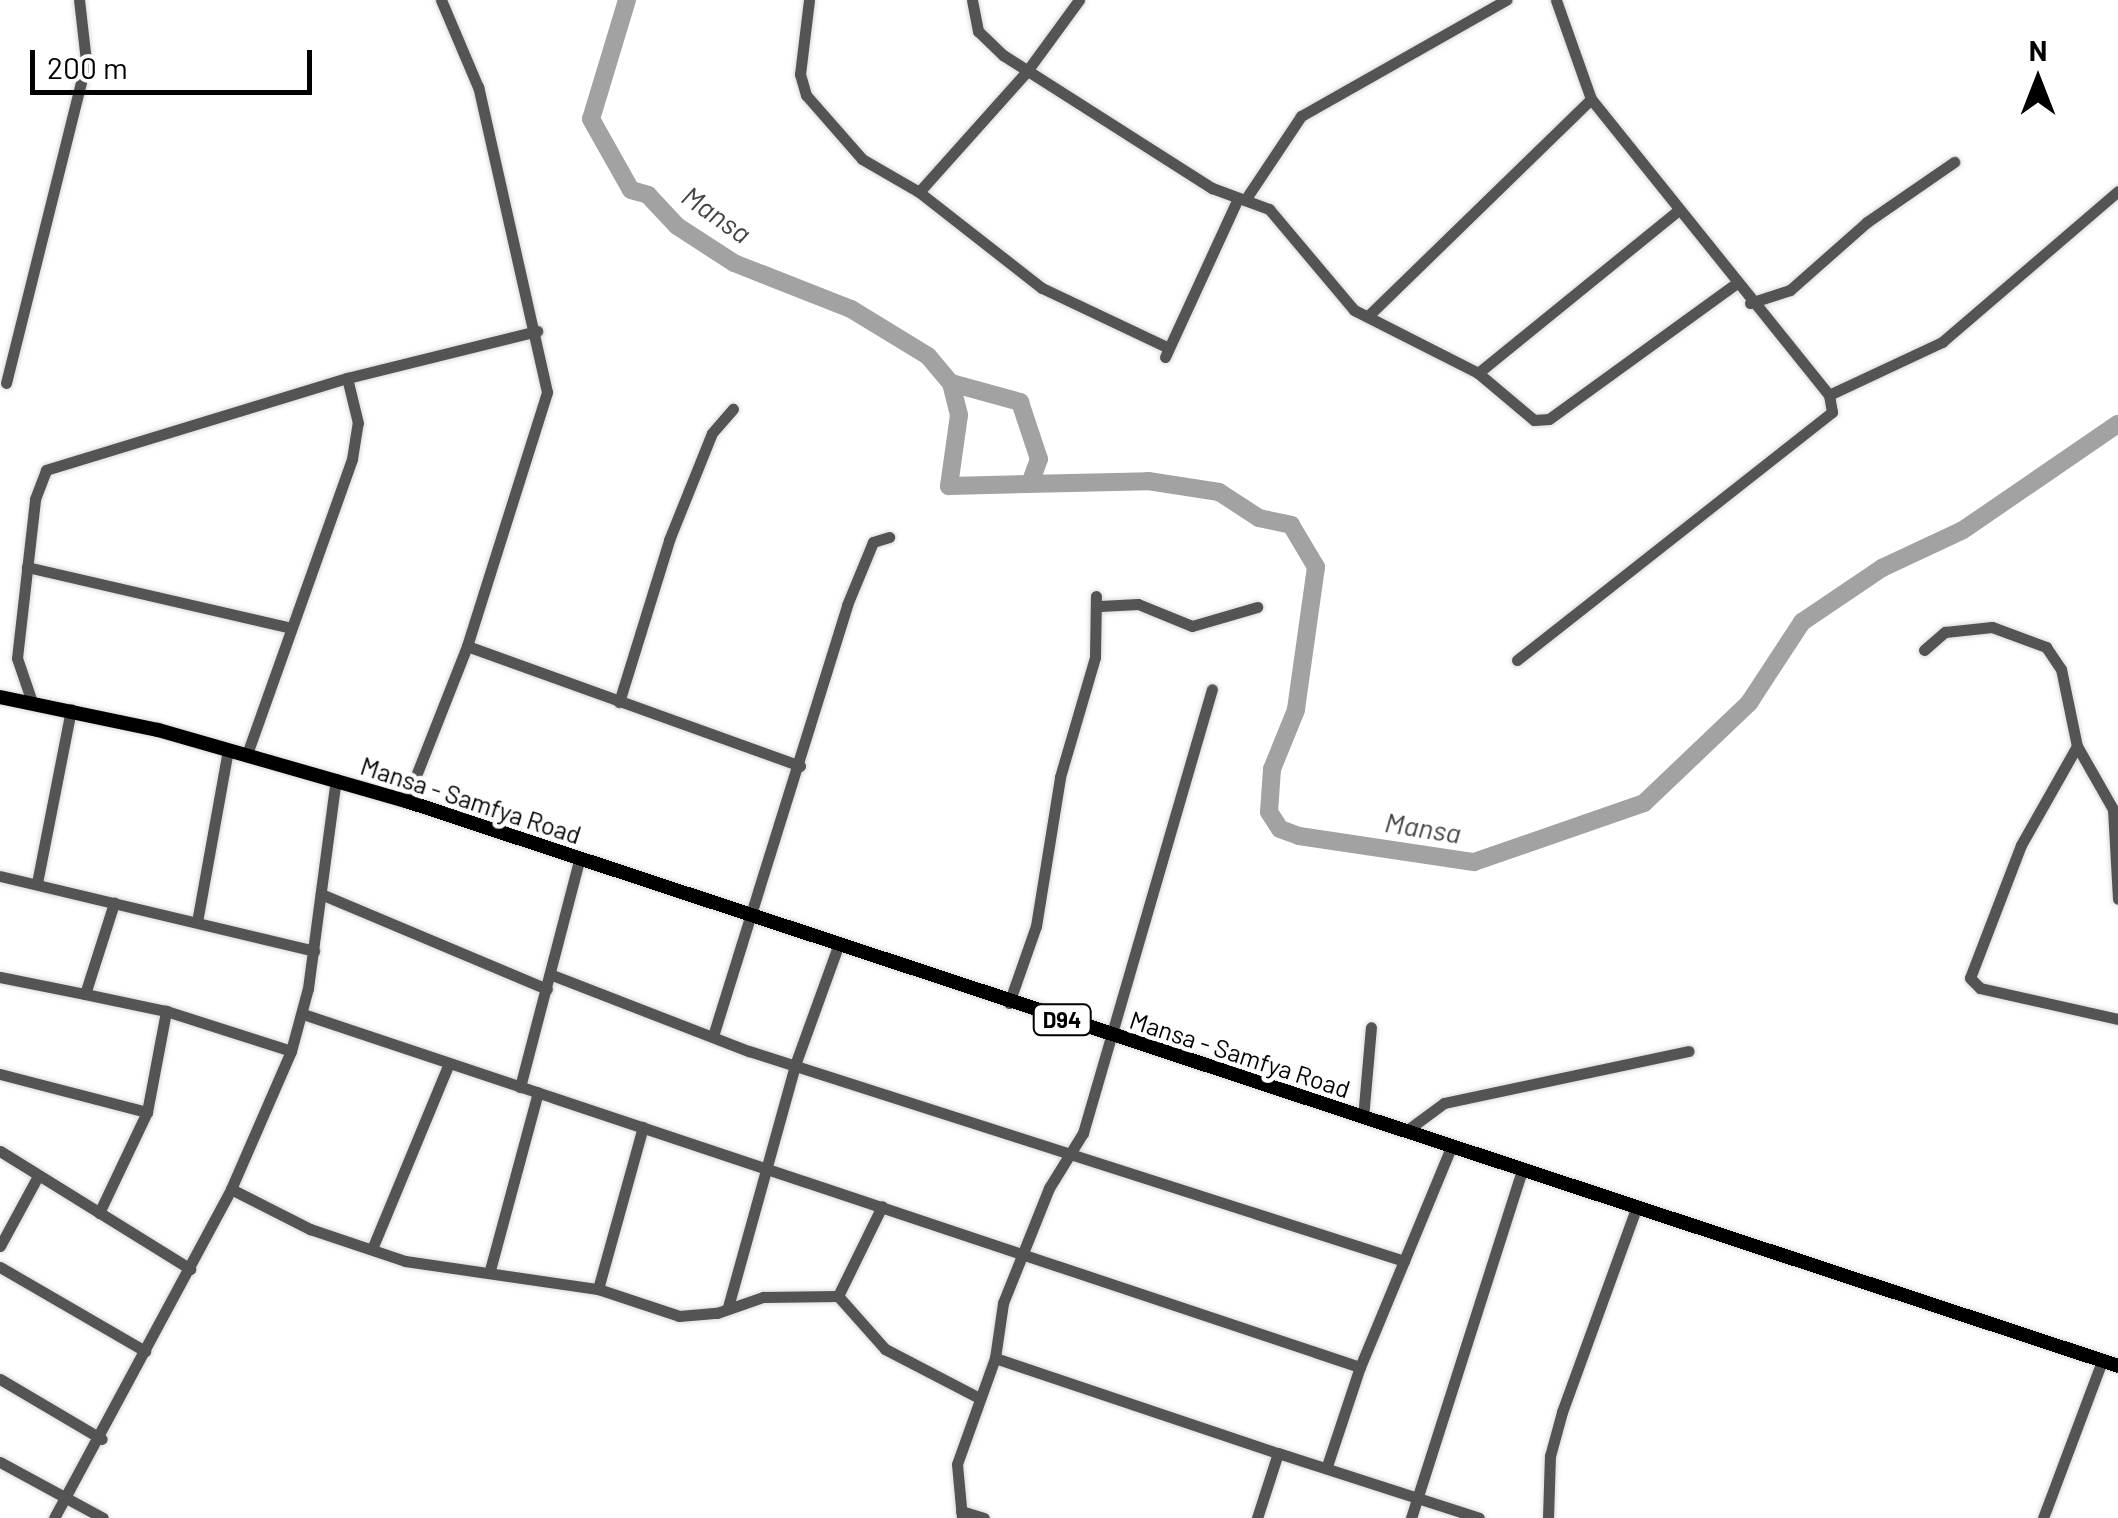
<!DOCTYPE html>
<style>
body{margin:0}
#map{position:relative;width:2118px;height:1518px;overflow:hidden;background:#fff;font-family:Barlow,sans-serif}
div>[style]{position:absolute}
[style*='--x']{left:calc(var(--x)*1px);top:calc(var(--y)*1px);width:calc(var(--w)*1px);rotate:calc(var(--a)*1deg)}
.river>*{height:18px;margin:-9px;padding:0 9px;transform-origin:9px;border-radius:9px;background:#a2a2a2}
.roads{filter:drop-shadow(0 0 2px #dbdbdb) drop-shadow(0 0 2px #dbdbdb)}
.minor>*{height:11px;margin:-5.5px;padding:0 5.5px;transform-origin:5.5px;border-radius:5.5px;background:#545454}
.major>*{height:14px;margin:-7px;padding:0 7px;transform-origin:7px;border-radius:7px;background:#000}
span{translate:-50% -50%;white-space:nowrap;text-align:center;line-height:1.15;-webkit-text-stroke:9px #fff;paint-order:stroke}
.shield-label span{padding:2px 8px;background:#fff;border:2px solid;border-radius:8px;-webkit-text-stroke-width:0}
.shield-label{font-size:22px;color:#000;font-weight:700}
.street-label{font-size:25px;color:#000}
.water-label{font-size:28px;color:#434343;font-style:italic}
.north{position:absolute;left:1988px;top:30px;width:100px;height:100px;-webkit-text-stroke:8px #fff;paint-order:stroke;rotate:0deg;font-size:28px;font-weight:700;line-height:40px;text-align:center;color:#000}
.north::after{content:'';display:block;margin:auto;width:35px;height:45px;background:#000;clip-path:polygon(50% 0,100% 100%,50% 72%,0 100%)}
.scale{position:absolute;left:30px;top:50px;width:282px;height:45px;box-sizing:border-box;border:5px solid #000;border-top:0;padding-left:12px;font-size:30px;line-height:35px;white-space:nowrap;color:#000;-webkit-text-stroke:8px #fff;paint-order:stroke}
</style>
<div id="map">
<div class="river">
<i style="--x:627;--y:0;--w:124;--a:106.8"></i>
<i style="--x:591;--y:119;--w:81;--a:60.6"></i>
<i style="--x:631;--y:190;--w:18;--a:16"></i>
<i style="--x:648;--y:195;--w:42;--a:46.9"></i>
<i style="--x:677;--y:226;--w:68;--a:33"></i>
<i style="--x:734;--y:263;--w:126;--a:21.5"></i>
<i style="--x:851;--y:309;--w:90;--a:31.4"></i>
<i style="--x:928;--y:356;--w:35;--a:50"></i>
<i style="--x:951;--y:383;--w:33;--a:76"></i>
<i style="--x:959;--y:415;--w:72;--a:98"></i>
<i style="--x:949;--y:486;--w:199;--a:-1.4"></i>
<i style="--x:1148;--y:481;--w:72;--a:8.8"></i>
<i style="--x:1219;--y:492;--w:48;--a:33"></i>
<i style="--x:1259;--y:518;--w:33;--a:12"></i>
<i style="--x:1291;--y:525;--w:49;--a:59.2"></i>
<i style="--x:1316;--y:567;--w:144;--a:98"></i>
<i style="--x:1296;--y:710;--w:64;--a:112.1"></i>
<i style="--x:1272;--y:769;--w:43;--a:94"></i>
<i style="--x:1269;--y:812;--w:20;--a:57"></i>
<i style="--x:1280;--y:829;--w:20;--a:20"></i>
<i style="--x:1299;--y:836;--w:177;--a:8.5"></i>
<i style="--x:1474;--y:862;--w:180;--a:-19.1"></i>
<i style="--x:1644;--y:803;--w:145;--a:-43.6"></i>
<i style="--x:1749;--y:703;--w:97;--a:-56.8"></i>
<i style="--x:1802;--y:622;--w:97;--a:-34"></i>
<i style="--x:1882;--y:568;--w:89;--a:-25.1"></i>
<i style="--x:1963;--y:530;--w:188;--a:-34.4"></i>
<i style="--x:951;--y:383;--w:72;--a:15.4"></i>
<i style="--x:1020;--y:402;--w:60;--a:71.6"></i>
<i style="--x:1039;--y:459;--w:23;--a:110"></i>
</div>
<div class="roads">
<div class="minor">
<i style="--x:809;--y:0;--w:75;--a:96.9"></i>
<i style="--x:800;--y:74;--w:22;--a:74"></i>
<i style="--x:806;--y:95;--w:85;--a:48.8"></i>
<i style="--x:862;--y:159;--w:66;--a:30.1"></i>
<i style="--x:919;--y:192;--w:156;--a:38"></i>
<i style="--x:1042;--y:288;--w:140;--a:25.3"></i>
<i style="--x:972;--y:0;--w:32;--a:79"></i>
<i style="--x:978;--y:31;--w:35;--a:44"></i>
<i style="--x:1003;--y:55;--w:248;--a:32.5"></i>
<i style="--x:1212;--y:188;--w:61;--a:20.2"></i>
<i style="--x:1269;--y:209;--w:132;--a:49.9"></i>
<i style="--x:1354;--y:310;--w:139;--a:26.9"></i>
<i style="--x:1478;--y:373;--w:73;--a:40"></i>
<i style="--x:1534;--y:420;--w:15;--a:-4"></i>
<i style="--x:1549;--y:419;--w:228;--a:-35.9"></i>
<i style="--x:919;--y:192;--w:162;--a:-48.2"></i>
<i style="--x:1027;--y:71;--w:88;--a:-53.8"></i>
<i style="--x:1245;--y:200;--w:101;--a:-56.3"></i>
<i style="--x:1301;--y:116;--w:236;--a:-29.5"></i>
<i style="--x:1750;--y:303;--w:42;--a:-18"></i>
<i style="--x:1790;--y:290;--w:103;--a:-41.4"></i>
<i style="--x:1867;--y:222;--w:106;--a:-34.6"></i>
<i style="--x:1368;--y:316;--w:311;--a:-44.2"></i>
<i style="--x:1165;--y:357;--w:175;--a:-65.3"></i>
<i style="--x:1478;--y:373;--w:255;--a:-39.1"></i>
<i style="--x:6;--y:383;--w:332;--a:-76"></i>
<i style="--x:86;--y:61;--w:61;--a:-96.5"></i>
<i style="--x:1829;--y:395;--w:125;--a:-25.1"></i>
<i style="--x:1942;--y:342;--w:232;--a:-40.6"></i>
<i style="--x:27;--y:567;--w:271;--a:13"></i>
<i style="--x:1100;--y:606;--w:38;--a:-3"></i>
<i style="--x:1138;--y:604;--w:58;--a:22.2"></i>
<i style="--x:1192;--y:626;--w:68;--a:-16.3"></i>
<i style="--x:467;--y:646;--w:354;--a:19.8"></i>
<i style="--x:1924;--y:650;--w:28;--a:-41"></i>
<i style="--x:1945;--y:632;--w:47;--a:-6.1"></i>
<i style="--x:1992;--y:627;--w:58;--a:20.3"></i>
<i style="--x:2046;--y:647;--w:27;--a:56"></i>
<i style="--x:2061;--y:669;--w:79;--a:78.3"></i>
<i style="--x:2077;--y:746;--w:73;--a:60.3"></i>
<i style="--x:2113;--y:809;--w:90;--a:86.8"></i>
<i style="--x:1517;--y:660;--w:401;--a:-38.2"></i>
<i style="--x:1832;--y:412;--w:17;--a:-100"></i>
<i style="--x:1829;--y:395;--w:380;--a:-128.8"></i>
<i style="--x:1591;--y:99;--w:105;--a:-109.5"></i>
<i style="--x:32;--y:702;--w:46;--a:-108.8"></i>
<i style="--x:17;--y:658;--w:160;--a:-83.5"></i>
<i style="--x:35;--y:499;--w:31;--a:-69"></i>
<i style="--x:46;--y:470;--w:315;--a:-17"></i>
<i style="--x:347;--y:378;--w:196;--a:-13.9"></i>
<i style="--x:619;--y:702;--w:170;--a:-72.8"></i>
<i style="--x:669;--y:540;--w:115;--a:-68.1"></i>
<i style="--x:712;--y:433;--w:32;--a:-49"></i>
<i style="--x:2077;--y:746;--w:114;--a:119.5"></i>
<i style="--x:2021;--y:845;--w:142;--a:111"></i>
<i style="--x:1970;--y:978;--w:14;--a:45"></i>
<i style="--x:1980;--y:988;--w:141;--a:12.7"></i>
<i style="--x:247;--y:754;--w:313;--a:-70.4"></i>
<i style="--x:352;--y:459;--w:36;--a:-81"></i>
<i style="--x:358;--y:423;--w:46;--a:-103.7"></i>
<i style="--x:406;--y:801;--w:167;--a:-68.5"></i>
<i style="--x:467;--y:646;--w:266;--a:-72.5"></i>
<i style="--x:547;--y:392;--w:313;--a:-102.7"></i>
<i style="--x:478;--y:87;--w:95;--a:-113"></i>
<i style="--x:0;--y:876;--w:323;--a:13.4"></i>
<i style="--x:37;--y:883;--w:177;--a:-78.9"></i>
<i style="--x:321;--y:894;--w:245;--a:22.8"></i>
<i style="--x:197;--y:922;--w:176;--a:-79.8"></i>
<i style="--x:550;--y:974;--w:213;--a:21.2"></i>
<i style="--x:749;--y:1051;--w:688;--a:17.78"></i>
<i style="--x:0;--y:977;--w:87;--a:11.3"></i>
<i style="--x:85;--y:994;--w:96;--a:-72.3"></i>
<i style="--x:85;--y:994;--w:83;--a:11.9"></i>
<i style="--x:166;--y:1011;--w:131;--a:17.7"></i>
<i style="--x:1009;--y:1003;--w:82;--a:-70.7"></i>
<i style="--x:1036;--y:926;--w:151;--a:-80.8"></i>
<i style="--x:1060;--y:777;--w:125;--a:-73.7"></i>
<i style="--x:1095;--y:657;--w:61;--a:-89.1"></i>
<i style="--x:303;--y:1014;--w:1114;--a:18.47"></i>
<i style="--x:713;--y:1036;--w:451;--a:-72.7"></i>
<i style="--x:847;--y:605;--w:68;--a:-67.6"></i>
<i style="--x:873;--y:542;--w:17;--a:-17"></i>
<i style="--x:0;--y:1074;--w:152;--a:14.5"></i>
<i style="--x:520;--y:1087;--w:235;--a:-75.4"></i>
<i style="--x:1363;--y:1118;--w:91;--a:-85"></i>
<i style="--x:1406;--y:1131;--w:47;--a:-36.4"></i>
<i style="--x:1444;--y:1103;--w:250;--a:-12"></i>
<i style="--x:0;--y:1151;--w:224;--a:31.8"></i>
<i style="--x:231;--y:1189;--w:89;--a:26.9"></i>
<i style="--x:310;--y:1229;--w:100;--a:18.6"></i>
<i style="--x:405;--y:1261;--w:195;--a:8.3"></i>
<i style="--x:598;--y:1289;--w:85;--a:18.4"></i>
<i style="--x:679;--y:1316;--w:38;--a:-5"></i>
<i style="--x:717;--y:1313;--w:49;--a:-19.2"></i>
<i style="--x:763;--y:1297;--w:75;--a:-0.8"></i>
<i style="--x:99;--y:1213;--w:112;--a:-64.6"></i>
<i style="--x:147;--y:1112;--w:103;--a:-79.3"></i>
<i style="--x:0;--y:1246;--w:80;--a:-61.5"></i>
<i style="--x:372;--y:1249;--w:201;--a:-67.5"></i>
<i style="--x:0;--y:1267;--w:168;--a:30.1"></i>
<i style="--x:490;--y:1270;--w:184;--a:-74.9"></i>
<i style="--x:598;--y:1289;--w:168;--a:-74.5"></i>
<i style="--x:838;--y:1296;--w:71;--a:48.4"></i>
<i style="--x:885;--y:1349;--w:106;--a:27.5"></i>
<i style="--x:838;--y:1296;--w:100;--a:-63.9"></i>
<i style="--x:728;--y:1307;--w:251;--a:-74.5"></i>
<i style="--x:795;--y:1065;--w:127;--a:-70.1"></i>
<i style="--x:995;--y:1358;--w:299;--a:18.6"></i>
<i style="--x:0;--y:1379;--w:118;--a:30.5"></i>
<i style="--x:0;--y:1462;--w:117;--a:28.5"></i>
<i style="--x:1327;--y:1466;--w:104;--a:-71.6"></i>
<i style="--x:1360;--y:1367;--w:238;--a:-67.5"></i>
<i style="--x:961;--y:1511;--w:24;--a:17"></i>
<i style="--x:54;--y:1518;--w:374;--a:-61.7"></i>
<i style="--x:231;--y:1189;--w:150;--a:-66.5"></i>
<i style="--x:291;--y:1051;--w:65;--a:-74.9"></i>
<i style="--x:308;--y:988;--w:211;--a:-82.4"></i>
<i style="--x:962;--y:1518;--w:54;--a:-95.3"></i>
<i style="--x:957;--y:1464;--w:113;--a:-70.3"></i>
<i style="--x:995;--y:1358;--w:56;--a:-81.7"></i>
<i style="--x:1003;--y:1303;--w:124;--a:-68.2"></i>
<i style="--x:1049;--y:1188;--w:65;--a:-58.3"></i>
<i style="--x:1083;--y:1133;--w:462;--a:-73.8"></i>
<i style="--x:1257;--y:1518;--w:68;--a:-72.1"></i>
<i style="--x:1278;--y:1453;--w:211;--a:17.9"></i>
<i style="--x:1411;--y:1518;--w:364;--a:-72.3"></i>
<i style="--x:1548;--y:1518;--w:62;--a:-88.2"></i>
<i style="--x:1550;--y:1456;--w:46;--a:-74.7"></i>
<i style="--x:1562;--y:1412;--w:214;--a:-70"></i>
<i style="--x:2043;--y:1518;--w:168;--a:-69.4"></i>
</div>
<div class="major">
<i style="--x:0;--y:697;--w:161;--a:11.8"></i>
<i style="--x:158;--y:730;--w:258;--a:16"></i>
<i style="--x:406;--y:801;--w:1803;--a:18.26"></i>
</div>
</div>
<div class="shield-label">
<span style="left:1062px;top:1020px">D94</span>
</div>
<div class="street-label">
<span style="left:471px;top:800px;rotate:18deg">Mansa - Samfya Road</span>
<span style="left:1240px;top:1054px;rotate:18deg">Mansa - Samfya Road</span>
</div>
<div class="water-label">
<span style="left:717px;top:214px;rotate:35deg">Mansa</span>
<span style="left:1423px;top:827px;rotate:9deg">Mansa</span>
</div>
<div class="north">N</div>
<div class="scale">200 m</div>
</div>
